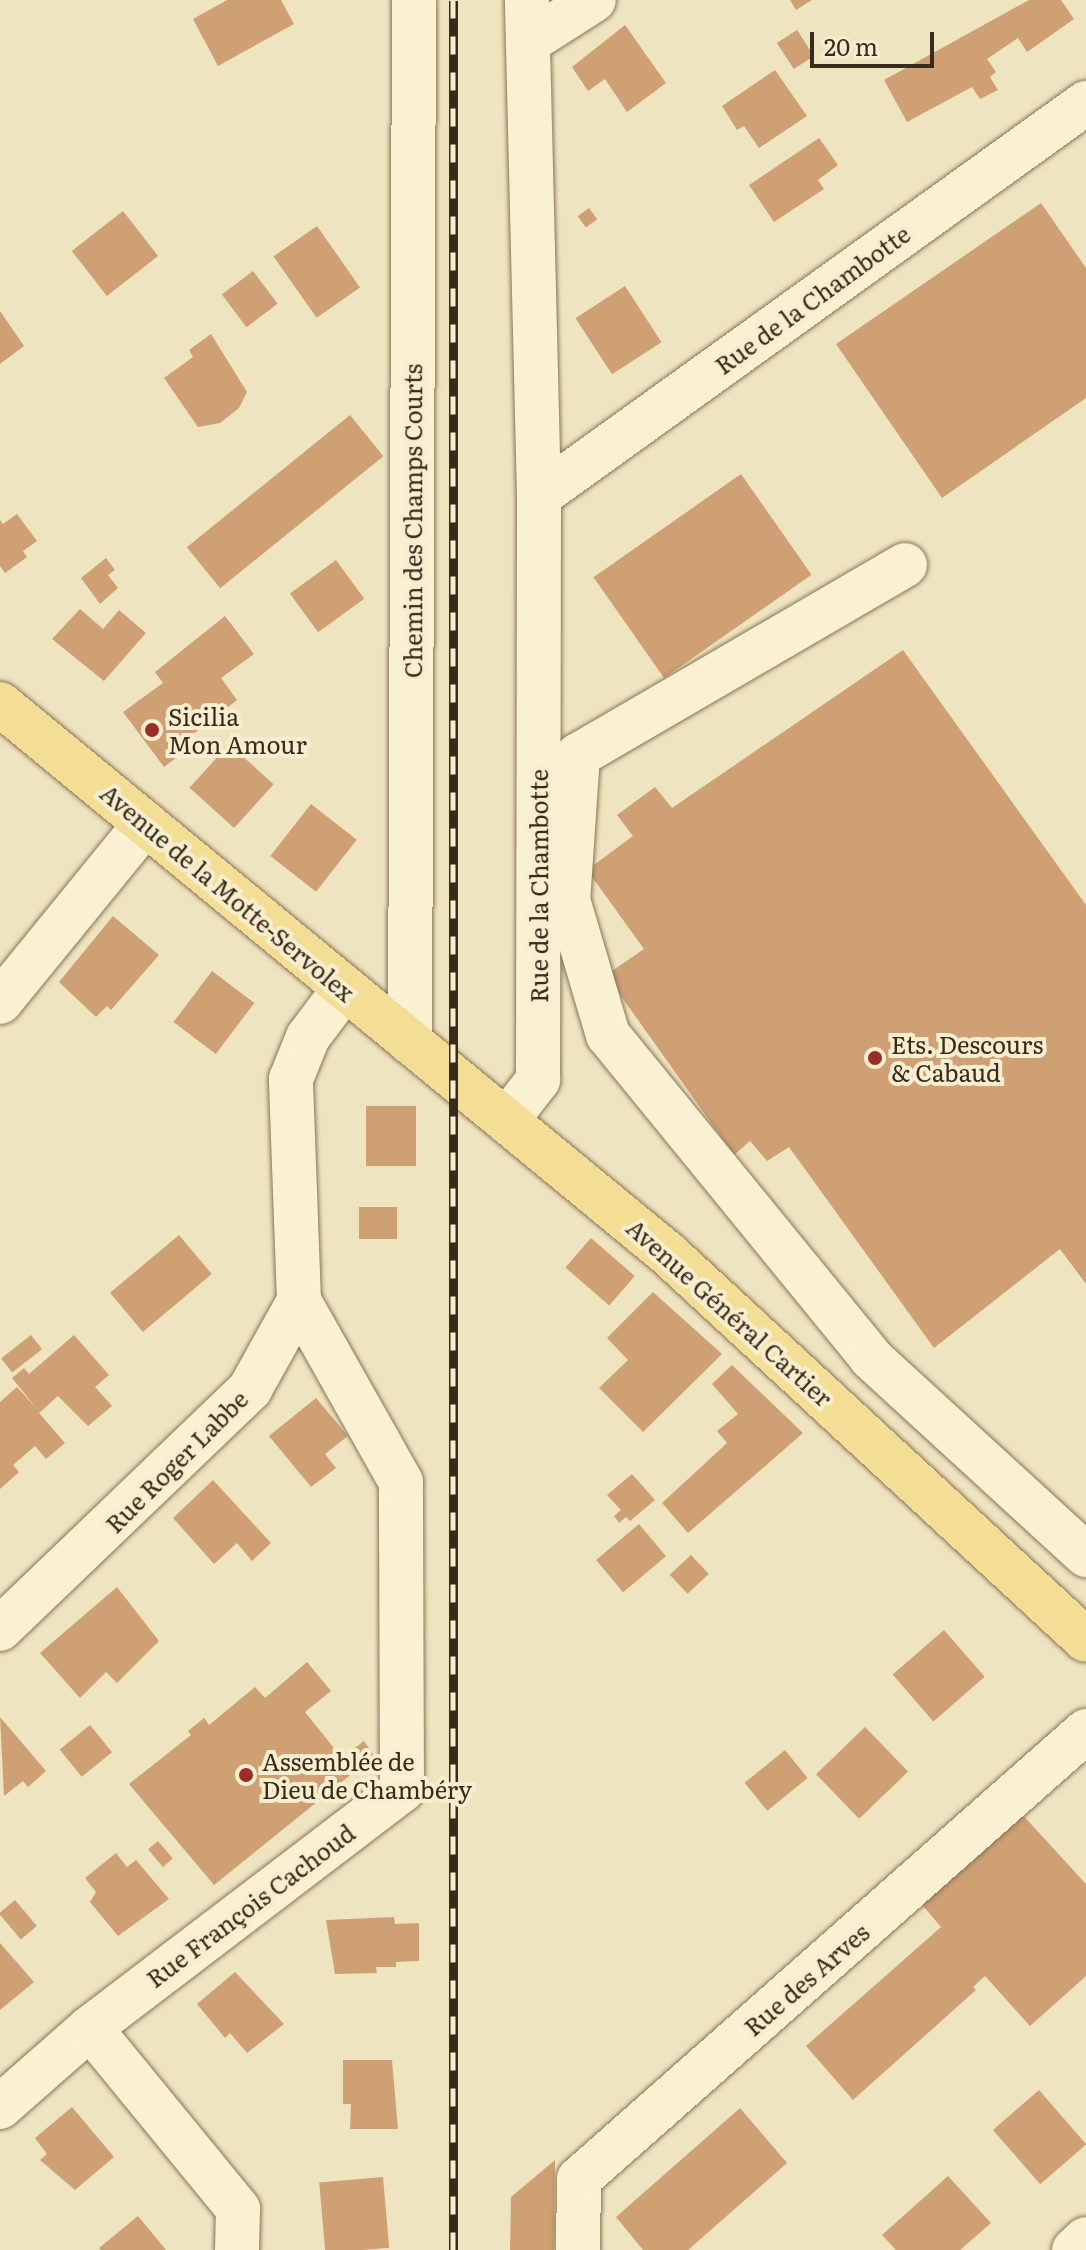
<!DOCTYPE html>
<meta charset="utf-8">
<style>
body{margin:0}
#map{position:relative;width:1086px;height:2250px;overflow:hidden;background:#efe4c0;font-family:Literata,serif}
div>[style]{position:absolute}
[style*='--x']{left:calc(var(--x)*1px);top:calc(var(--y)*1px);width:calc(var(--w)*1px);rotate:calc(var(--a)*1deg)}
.building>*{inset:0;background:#cfa074;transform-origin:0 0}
.roads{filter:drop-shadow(0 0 2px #897557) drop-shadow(0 0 2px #897557)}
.minor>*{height:44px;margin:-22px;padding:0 22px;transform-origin:22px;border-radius:22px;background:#faf1d3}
.major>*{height:44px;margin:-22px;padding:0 22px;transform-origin:22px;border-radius:22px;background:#f4de95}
.rail>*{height:9px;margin-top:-4.5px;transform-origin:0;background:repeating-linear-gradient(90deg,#f6eecf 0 18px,#382b1c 0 36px);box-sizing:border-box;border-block:2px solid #382b1c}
.dots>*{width:22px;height:22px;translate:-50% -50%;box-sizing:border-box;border:4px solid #f6eecf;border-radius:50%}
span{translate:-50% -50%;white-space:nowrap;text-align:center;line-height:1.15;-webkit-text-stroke:8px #f6eecf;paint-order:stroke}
.street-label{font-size:24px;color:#382b1c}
.poi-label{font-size:24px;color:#382b1c}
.left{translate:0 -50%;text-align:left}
.scale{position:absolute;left:810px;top:32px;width:124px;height:36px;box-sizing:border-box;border:4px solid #382b1c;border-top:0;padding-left:10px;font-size:24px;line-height:28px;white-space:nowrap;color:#382b1c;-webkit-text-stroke:6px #f6eecf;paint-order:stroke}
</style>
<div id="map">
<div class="building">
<i style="clip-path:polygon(227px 0,281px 0,294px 24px,218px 66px,193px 19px)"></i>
<i style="clip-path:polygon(790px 0,812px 0,796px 10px)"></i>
<i style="clip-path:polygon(1029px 0,1061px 0,1074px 19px,1027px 52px,1018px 38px,987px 59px,996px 72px,990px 77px,998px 90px,980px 99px,972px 87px,907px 122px,884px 80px)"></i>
<i style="clip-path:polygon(625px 25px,666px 83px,627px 112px,605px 79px,588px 91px,572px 67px)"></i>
<i style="left:797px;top:30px;width:31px;height:24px;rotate:57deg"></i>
<i style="clip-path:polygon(775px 70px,807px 116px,759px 148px,744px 126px,737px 130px,722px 106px)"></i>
<i style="clip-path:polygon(819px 138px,838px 165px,818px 180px,824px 189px,774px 222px,749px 185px)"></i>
<i style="clip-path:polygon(1041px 203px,1086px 268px,1086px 398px,942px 498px,836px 344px)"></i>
<i style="left:589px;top:208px;width:14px;height:14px;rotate:54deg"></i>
<i style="left:123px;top:211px;width:57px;height:65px;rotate:52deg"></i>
<i style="left:317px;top:226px;width:75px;height:53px;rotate:55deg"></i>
<i style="left:253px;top:271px;width:41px;height:39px;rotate:53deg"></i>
<i style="left:625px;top:286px;width:67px;height:59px;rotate:57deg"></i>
<i style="clip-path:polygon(0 311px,24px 346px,0 364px)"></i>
<i style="clip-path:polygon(211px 334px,247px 392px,239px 408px,220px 423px,198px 427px,164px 378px,193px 357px,189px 350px)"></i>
<i style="left:350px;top:415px;width:53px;height:210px;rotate:51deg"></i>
<i style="left:741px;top:474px;width:123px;height:180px;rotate:55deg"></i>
<i style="clip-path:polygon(17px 514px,37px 541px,23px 551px,27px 557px,5px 573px,0 566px,0 520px,3px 524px)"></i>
<i style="clip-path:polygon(106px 558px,115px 570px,108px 575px,118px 588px,100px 604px,81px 578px)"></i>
<i style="left:336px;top:560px;width:48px;height:57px;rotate:54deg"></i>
<i style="clip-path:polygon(80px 609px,103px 629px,119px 610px,146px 633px,104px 681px,52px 639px)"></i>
<i style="clip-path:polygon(225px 616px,254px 654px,221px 678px,237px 700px,183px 742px,188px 749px,164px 767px,123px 712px,163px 683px,155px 672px)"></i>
<i style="clip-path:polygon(903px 650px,1086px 905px,1086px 1284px,1060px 1249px,934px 1348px,789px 1147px,767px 1161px,750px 1141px,734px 1155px,606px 975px,644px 949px,587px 870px,633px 836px,617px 815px,655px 787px,672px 808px)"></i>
<i style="left:229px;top:744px;width:60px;height:59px;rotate:42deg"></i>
<i style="left:311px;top:804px;width:58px;height:66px;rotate:38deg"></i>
<i style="clip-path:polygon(113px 916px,159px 955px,111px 1010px,107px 1006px,96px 1017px,59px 982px)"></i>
<i style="left:212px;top:971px;width:53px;height:64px;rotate:37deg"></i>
<i style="left:366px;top:1106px;width:50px;height:60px"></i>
<i style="left:359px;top:1207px;width:38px;height:32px"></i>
<i style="left:179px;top:1235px;width:51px;height:90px;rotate:50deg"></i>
<i style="left:591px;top:1238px;width:58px;height:39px;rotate:41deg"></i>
<i style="clip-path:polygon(653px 1292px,722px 1354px,643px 1432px,599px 1388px,628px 1360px,607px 1338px)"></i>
<i style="left:31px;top:1335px;width:18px;height:38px;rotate:52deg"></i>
<i style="clip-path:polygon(74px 1335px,109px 1375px,95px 1387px,112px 1406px,88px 1426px,58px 1396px,39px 1413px,65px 1443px,46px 1459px,35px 1446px,13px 1465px,19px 1472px,0 1489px,0 1402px,17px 1387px,37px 1409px,12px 1378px,24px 1368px,29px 1374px)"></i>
<i style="clip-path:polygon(732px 1365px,803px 1433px,688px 1533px,662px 1503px,727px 1443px,717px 1431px,738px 1414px,712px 1384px)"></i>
<i style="clip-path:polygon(316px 1398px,348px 1436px,325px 1454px,336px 1468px,311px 1487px,269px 1436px)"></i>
<i style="clip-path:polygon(632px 1474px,655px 1500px,630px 1521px,626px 1517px,619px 1523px,614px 1516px,621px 1510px,607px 1495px)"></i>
<i style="clip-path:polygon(213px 1480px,271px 1543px,252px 1561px,237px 1543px,214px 1564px,173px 1518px)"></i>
<i style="left:639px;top:1524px;width:42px;height:56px;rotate:50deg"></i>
<i style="left:691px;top:1555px;width:26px;height:29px;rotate:47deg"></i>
<i style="clip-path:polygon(117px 1587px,159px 1641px,117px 1683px,106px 1672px,80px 1698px,40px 1653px)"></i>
<i style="left:944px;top:1630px;width:62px;height:68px;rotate:49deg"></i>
<i style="clip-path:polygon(307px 1662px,331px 1691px,305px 1712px,342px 1758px,364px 1741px,374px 1756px,214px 1885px,129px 1784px,191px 1735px,188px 1731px,204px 1718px,209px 1725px,255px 1687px,265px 1698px)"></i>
<i style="clip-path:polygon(0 1717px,46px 1771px,28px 1787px,23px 1781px,4px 1796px)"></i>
<i style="left:90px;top:1725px;width:35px;height:39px;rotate:51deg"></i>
<i style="left:865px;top:1727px;width:62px;height:68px;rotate:46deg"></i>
<i style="left:785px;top:1750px;width:36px;height:52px;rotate:51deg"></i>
<i style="clip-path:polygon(1019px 1811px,1086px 1884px,1086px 1976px,1030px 2026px,985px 1976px,973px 1987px,976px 1990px,853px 2100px,806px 2046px,941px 1927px,918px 1900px)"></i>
<i style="left:158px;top:1841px;width:23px;height:13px;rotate:50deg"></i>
<i style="clip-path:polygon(116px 1853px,127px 1867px,136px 1860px,169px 1899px,118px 1936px,90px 1902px,96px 1892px,85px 1878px)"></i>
<i style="left:15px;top:1900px;width:34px;height:21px;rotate:50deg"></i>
<i style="clip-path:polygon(394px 1917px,395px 1924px,419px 1923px,419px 1961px,396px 1962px,396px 1967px,376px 1967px,377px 1973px,335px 1974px,326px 1920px)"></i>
<i style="clip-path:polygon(0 1943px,34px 1982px,0 2010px)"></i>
<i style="clip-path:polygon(235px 1972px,284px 2024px,247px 2053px,230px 2033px,225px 2038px,197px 2004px)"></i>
<i style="clip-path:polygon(343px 2060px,392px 2060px,398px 2129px,350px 2129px,351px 2104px,343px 2104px)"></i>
<i style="left:1039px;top:2090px;width:72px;height:61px;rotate:49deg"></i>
<i style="clip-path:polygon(72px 2107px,114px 2157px,75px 2190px,40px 2160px,47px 2154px,35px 2138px)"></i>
<i style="clip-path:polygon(740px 2108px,787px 2163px,688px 2250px,643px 2250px,616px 2217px)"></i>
<i style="clip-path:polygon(555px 2160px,554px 2250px,510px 2250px,511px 2197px)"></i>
<i style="clip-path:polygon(948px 2176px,991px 2223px,960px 2250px,896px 2250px,882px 2235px)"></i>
<i style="left:383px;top:2177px;width:71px;height:64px;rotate:85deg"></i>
<i style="clip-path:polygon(138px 2216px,166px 2250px,101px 2250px,99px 2248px)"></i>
</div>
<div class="roads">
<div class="minor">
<i style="--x:528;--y:42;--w:78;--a:-32.5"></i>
<i style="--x:539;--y:496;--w:674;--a:-35.7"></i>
<i style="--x:905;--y:565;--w:378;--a:149.8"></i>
<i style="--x:578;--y:755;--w:145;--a:93.9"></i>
<i style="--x:568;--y:900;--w:141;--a:73.5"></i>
<i style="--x:608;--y:1035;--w:417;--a:50.8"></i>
<i style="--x:871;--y:1358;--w:292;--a:42.5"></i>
<i style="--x:0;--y:1002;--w:230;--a:-50.8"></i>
<i style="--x:410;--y:1042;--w:1042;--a:-89.78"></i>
<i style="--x:507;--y:1120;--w:51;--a:-52.2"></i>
<i style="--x:538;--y:1080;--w:584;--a:-89.9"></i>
<i style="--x:539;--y:496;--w:496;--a:-91.4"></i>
<i style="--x:0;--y:1629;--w:347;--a:-43.8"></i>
<i style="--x:250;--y:1389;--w:101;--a:-60.9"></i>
<i style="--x:299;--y:1301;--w:222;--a:-92.1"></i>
<i style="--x:291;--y:1079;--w:45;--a:-68"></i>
<i style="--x:308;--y:1037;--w:60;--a:-53.1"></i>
<i style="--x:90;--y:2028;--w:234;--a:50.7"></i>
<i style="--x:238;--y:2209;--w:41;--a:91.4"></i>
<i style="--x:0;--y:2107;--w:120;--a:-41.3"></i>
<i style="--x:90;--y:2028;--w:392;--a:-37.3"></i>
<i style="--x:402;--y:1790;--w:308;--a:-90.2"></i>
<i style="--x:401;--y:1482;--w:208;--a:-119.4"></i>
<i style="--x:578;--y:2250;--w:71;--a:-89.2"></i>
<i style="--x:579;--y:2179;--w:677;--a:-41.46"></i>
<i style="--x:1074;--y:2250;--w:16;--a:-43"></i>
</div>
<div class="major">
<i style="--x:0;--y:704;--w:864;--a:39.46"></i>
<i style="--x:667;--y:1253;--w:570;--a:42.73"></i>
</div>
</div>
<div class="rail">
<i style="--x:453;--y:2250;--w:2250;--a:-90"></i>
</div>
<div class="dots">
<i style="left:152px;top:730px;background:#9a2d25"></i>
<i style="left:875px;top:1058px;background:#9a2d25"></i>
<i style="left:246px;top:1775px;background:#9a2d25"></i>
</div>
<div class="street-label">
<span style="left:812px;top:299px;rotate:-36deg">Rue de la Chambotte</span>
<span style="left:412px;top:521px;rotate:-90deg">Chemin des Champs Courts</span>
<span style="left:538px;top:886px;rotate:-90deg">Rue de la Chambotte</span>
<span style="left:228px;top:892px;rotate:40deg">Avenue de la Motte-Servolex</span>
<span style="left:730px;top:1312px;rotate:42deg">Avenue Général Cartier</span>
<span style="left:176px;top:1461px;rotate:-45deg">Rue Roger Labbe</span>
<span style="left:250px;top:1905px;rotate:-37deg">Rue François Cachoud</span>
<span style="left:806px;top:1979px;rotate:-41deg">Rue des Arves</span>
</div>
<div class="poi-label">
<span class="left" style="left:168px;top:730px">Sicilia<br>Mon Amour</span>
<span class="left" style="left:891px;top:1058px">Ets. Descours<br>&amp; Cabaud</span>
<span class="left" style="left:262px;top:1775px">Assemblée de<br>Dieu de Chambéry</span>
</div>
<div class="scale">20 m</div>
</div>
